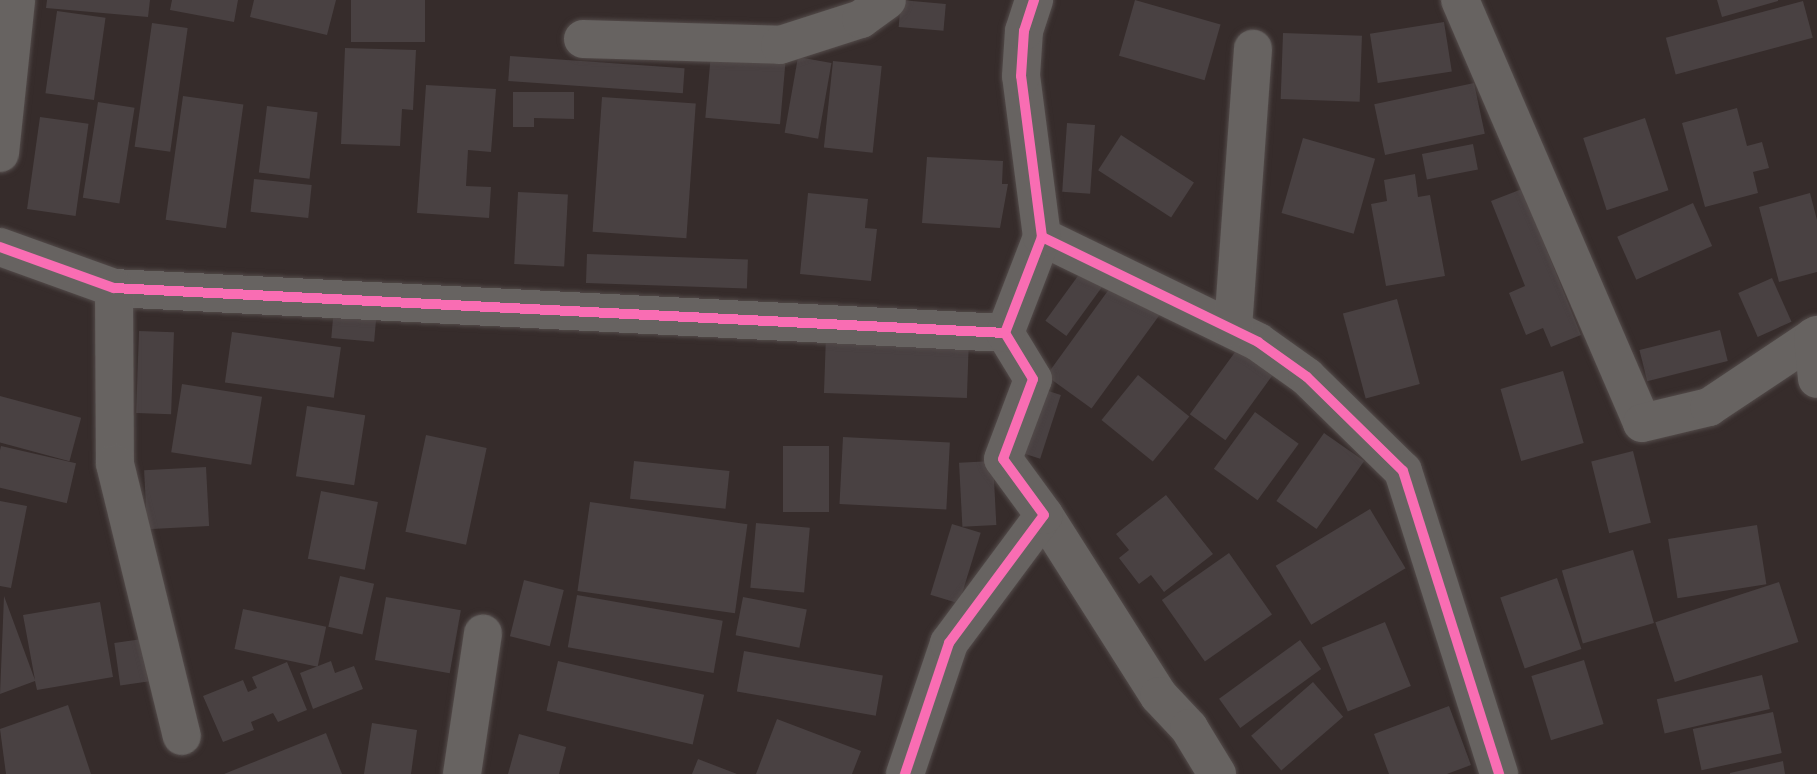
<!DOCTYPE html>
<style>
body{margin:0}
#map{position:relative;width:1817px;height:774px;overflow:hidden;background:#362c2b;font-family:"Source Sans 3",sans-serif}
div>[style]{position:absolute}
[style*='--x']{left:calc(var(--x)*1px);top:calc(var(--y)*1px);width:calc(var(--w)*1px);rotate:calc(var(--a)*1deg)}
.building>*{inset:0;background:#494142;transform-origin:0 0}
.roads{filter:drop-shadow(0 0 2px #534b4a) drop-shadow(0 0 2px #534b4a)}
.minor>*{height:38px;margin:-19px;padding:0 19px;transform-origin:19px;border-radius:19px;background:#676361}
.cycleway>*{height:10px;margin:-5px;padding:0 5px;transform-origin:5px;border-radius:5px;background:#f96db3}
span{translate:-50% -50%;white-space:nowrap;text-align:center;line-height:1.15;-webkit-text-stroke:5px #301e1d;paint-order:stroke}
</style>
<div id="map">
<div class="building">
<i style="clip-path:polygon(47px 0,150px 0,148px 17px,46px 8px)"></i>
<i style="clip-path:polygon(172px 0,238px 0,234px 22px,170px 10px)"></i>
<i style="clip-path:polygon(254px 0,336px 0,327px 35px,250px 17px)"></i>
<i style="left:351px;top:0;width:74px;height:42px"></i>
<i style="left:901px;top:0;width:45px;height:27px;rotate:5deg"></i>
<i style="left:1135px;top:0;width:89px;height:58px;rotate:16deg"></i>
<i style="clip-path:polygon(1717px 0,1778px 0,1778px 1px,1722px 17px)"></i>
<i style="left:1803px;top:1px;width:38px;height:142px;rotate:75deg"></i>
<i style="left:57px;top:11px;width:49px;height:83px;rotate:8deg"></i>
<i style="left:1444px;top:22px;width:50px;height:75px;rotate:81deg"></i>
<i style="left:152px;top:23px;width:36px;height:125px;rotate:8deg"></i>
<i style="left:1283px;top:33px;width:79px;height:66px;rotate:2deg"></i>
<i style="clip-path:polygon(345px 48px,416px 50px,413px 110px,402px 109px,400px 146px,341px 144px)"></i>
<i style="left:711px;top:53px;width:75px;height:65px;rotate:5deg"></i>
<i style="left:510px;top:56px;width:175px;height:25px;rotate:4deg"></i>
<i style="left:798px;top:57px;width:34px;height:77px;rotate:10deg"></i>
<i style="left:833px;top:61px;width:49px;height:87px;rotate:6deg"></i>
<i style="left:1474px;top:83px;width:52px;height:102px;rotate:78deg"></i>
<i style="clip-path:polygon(426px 85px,496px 89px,491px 152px,468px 150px,466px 186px,491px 187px,489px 218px,417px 213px)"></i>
<i style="clip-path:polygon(513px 92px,574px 92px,574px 119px,534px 118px,534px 127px,513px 127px)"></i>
<i style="left:183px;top:96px;width:61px;height:125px;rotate:8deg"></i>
<i style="left:602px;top:97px;width:94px;height:135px;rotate:4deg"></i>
<i style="left:98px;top:102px;width:37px;height:97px;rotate:9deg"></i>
<i style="left:267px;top:106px;width:51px;height:67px;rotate:7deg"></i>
<i style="clip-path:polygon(1737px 108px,1747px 146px,1762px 142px,1769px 168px,1753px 172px,1758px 193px,1705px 207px,1682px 123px)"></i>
<i style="left:40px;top:117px;width:49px;height:93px;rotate:8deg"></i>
<i style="left:1645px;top:118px;width:76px;height:65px;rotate:72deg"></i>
<i style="left:1067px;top:123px;width:28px;height:69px;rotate:4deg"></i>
<i style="left:1121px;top:135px;width:87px;height:42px;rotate:33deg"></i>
<i style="left:1303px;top:138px;width:75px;height:78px;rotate:16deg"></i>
<i style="left:1473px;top:144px;width:26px;height:52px;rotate:79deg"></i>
<i style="clip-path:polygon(927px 157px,1003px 161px,1002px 184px,1008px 184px,1000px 228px,922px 223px)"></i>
<i style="clip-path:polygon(1415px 174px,1418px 197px,1430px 195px,1445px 276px,1386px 286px,1371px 204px,1387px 201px,1384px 180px)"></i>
<i style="left:254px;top:179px;width:58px;height:33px;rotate:6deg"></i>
<i style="clip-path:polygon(1522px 189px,1581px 335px,1551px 347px,1543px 328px,1526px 335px,1509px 293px,1525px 286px,1491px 201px)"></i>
<i style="left:518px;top:192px;width:50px;height:72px;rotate:3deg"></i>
<i style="clip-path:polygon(808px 193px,868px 199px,865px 228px,877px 229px,871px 281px,800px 274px)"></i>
<i style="clip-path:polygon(1810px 193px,1817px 220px,1817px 272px,1779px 282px,1759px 207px)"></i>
<i style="left:1693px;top:203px;width:47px;height:83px;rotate:66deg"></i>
<i style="left:587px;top:254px;width:161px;height:29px;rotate:2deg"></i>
<i style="left:1083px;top:269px;width:26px;height:64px;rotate:36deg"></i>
<i style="left:1772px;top:278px;width:48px;height:37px;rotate:66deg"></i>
<i style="left:1115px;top:281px;width:56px;height:117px;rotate:36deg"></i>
<i style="left:1397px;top:299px;width:88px;height:56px;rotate:75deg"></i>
<i style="left:334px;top:307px;width:43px;height:31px;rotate:5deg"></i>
<i style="left:1720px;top:330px;width:32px;height:83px;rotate:76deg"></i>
<i style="left:139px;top:331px;width:35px;height:82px;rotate:2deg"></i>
<i style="left:232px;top:332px;width:110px;height:51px;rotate:8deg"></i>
<i style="left:826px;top:335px;width:143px;height:58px;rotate:2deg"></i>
<i style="left:1238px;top:348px;width:44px;height:82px;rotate:36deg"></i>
<i style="left:1563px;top:371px;width:75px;height:65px;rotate:74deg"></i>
<i style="left:1138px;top:375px;width:66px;height:58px;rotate:39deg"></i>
<i style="left:182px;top:384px;width:81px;height:69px;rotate:9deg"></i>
<i style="left:1039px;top:388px;width:23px;height:67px;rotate:18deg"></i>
<i style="left:0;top:396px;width:84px;height:45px;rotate:15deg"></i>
<i style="left:307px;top:406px;width:59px;height:71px;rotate:9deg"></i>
<i style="left:1255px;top:412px;width:54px;height:70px;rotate:36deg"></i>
<i style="left:1324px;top:433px;width:49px;height:83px;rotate:35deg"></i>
<i style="left:426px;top:435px;width:62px;height:99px;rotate:12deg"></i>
<i style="left:843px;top:437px;width:107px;height:67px;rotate:3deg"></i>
<i style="left:1px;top:446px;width:77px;height:41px;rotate:13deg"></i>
<i style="left:783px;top:446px;width:46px;height:66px"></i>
<i style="left:1633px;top:451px;width:74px;height:43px;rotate:76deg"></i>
<i style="left:634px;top:461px;width:96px;height:38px;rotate:6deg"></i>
<i style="left:993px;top:461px;width:64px;height:34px;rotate:87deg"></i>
<i style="left:206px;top:467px;width:59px;height:62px;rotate:87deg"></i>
<i style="left:321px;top:491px;width:58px;height:69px;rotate:11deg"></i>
<i style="clip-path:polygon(1166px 495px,1213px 554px,1164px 592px,1151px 575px,1139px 584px,1119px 558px,1129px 550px,1116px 534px)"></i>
<i style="clip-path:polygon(0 501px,27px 506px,11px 588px,0 586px)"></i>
<i style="left:590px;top:502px;width:159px;height:90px;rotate:8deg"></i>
<i style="left:1370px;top:509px;width:69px;height:110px;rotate:59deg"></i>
<i style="left:756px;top:523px;width:54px;height:65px;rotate:5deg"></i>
<i style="left:952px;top:524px;width:30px;height:74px;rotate:17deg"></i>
<i style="left:1757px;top:525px;width:60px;height:90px;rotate:81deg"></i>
<i style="left:1633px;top:550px;width:76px;height:74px;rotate:74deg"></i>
<i style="left:1229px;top:553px;width:75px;height:82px;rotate:55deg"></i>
<i style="left:340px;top:576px;width:35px;height:52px;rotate:13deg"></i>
<i style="left:1557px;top:578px;width:75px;height:60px;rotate:71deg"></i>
<i style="left:524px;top:580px;width:41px;height:58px;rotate:14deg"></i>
<i style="left:1779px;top:582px;width:63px;height:130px;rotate:72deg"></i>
<i style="left:577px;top:595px;width:148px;height:53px;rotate:10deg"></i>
<i style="clip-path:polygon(4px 596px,35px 680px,23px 615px,100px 602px,113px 677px,37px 690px,35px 681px,0 694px)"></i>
<i style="left:386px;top:597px;width:76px;height:64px;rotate:10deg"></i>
<i style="left:743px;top:597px;width:65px;height:39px;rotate:11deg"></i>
<i style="left:243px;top:609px;width:85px;height:41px;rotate:12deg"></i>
<i style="left:1385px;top:622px;width:69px;height:68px;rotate:68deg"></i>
<i style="left:142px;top:639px;width:43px;height:28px;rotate:82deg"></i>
<i style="left:1300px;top:640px;width:36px;height:100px;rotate:54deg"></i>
<i style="left:744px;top:651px;width:141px;height:41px;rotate:10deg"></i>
<i style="left:1584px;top:660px;width:67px;height:55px;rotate:73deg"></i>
<i style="clip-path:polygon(331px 661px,335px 673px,354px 666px,363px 689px,313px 709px,300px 673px)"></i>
<i style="left:558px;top:661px;width:150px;height:51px;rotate:13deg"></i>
<i style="clip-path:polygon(287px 662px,307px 710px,278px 722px,273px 713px,251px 722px,254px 730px,223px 742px,203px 696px,243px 680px,248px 692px,257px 688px,252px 677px)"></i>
<i style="left:1762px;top:675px;width:35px;height:108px;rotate:77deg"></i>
<i style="left:1313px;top:682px;width:46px;height:82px;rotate:49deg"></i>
<i style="clip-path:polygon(68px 705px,91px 774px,6px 774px,0 729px)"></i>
<i style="clip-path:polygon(1449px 706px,1471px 765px,1447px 774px,1389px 774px,1374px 734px)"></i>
<i style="left:1773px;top:712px;width:42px;height:82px;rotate:78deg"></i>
<i style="clip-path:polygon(777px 719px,861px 751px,852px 774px,756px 774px)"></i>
<i style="clip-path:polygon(372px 723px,417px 730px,411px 774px,364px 774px)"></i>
<i style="clip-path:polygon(326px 733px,342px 774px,224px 774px)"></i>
<i style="clip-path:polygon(519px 734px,566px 747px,559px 774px,508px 774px)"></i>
<i style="clip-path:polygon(698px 759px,737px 774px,692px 774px)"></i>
<i style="clip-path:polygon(1783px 761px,1785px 774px,1730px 774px,1730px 773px)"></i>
</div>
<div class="roads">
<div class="minor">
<i style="--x:1460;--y:0;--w:460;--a:66.7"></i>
<i style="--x:1642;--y:423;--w:69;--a:-13.4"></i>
<i style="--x:1709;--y:407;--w:130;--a:-33.7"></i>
<i style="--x:583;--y:39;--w:197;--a:1.7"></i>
<i style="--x:780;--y:45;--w:85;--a:-17.8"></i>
<i style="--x:861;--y:19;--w:32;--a:-36"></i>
<i style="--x:0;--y:153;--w:154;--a:-84"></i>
<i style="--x:1042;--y:237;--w:240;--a:25.9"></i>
<i style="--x:1258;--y:342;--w:60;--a:35.5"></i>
<i style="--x:1307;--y:377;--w:134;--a:44.4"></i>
<i style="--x:1403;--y:471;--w:318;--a:72.4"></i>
<i style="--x:0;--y:247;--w:121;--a:19.8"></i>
<i style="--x:114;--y:288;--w:892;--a:2.89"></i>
<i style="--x:114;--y:288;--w:176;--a:89.7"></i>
<i style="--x:115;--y:464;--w:280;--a:76.2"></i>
<i style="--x:1233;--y:328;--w:280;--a:-85.9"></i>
<i style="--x:1813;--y:337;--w:42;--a:84.6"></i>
<i style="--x:1044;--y:515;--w:214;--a:57.6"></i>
<i style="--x:1159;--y:696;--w:44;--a:46.8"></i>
<i style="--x:1189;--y:728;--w:54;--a:58.7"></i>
<i style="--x:462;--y:774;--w:142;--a:-81.5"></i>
<i style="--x:905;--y:774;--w:138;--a:-71.4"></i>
<i style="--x:949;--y:643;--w:159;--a:-53.4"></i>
<i style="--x:1044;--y:515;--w:69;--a:-126.2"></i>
<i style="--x:1003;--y:459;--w:85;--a:-69.4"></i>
<i style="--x:1033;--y:379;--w:54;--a:-121.3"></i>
<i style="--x:1005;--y:333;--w:103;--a:-68.9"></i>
<i style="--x:1042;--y:237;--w:162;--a:-97.4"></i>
<i style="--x:1021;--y:76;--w:45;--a:-86.2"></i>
<i style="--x:1024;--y:31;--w:33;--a:-72"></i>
</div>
</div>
<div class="cycleway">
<i style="--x:1042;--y:237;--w:240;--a:25.9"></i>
<i style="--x:1258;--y:342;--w:60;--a:35.5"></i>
<i style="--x:1307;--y:377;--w:134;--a:44.4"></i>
<i style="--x:1403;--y:471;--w:318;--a:72.4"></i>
<i style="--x:0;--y:247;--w:121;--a:19.8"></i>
<i style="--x:114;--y:288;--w:892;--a:2.89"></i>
<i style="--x:905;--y:774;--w:138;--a:-71.4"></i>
<i style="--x:949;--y:643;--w:159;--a:-53.4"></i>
<i style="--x:1044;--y:515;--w:69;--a:-126.2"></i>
<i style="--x:1003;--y:459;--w:85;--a:-69.4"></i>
<i style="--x:1033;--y:379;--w:54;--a:-121.3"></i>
<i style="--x:1005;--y:333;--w:103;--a:-68.9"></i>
<i style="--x:1042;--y:237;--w:162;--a:-97.4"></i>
<i style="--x:1021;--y:76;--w:45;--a:-86.2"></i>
<i style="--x:1024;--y:31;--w:33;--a:-72"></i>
</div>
</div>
